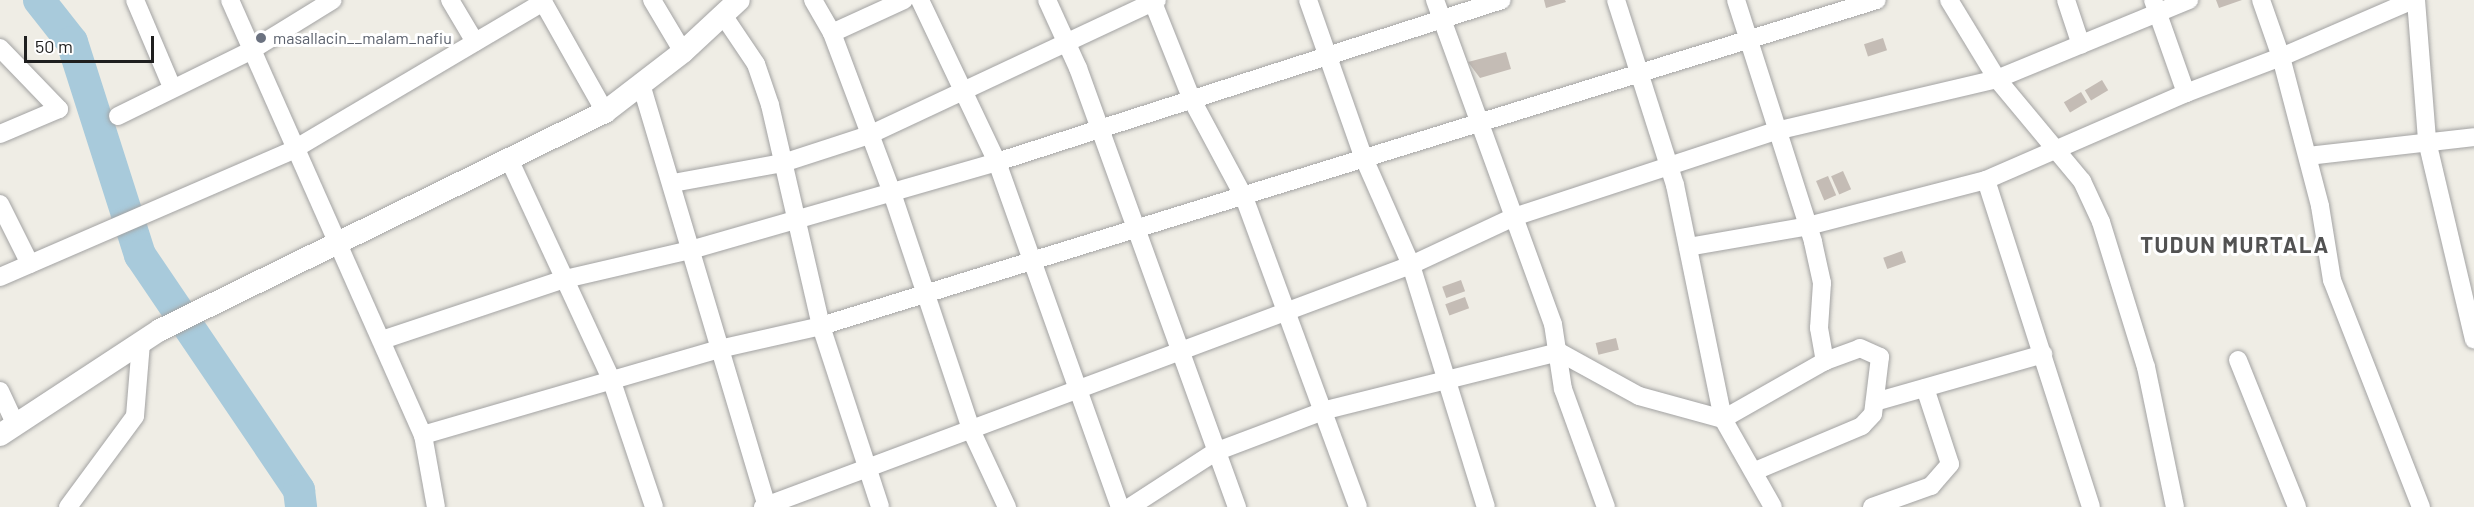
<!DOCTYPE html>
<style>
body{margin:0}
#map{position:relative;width:2474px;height:507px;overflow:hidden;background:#efede5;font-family:Barlow,sans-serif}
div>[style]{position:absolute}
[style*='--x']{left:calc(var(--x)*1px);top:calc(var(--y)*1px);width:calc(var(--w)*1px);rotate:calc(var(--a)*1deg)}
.river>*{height:32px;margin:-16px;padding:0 16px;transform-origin:16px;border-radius:16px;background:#a8cadb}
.building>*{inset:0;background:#c4bcb5;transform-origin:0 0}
.roads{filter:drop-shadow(0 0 2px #a3a3a3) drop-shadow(0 0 2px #a3a3a3)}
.minor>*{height:18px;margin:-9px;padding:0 9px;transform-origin:9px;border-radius:9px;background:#fff}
.tertiary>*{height:22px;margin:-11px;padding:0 11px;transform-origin:11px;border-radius:11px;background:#fff}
.dots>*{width:16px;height:16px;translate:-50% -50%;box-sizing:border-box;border:3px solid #fff;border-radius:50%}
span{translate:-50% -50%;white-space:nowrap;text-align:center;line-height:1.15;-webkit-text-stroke:6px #fff;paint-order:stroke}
.worship-label{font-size:16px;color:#5b616d}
.left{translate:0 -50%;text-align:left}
.district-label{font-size:22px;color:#525252;font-weight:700;letter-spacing:1.5px}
.scale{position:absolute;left:24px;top:36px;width:130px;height:27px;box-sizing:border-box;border:3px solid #1f1f1f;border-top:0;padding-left:8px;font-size:18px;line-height:21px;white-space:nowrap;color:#1f1f1f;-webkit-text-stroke:4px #fff;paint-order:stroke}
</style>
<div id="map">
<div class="river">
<i style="--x:39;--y:0;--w:53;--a:51.8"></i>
<i style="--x:72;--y:42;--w:224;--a:72.3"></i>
<i style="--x:140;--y:255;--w:284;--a:55.9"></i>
<i style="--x:299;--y:490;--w:17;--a:83"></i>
</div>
<div class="building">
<i style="clip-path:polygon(1544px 0,1565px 0,1566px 2px,1546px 8px)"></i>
<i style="clip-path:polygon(2216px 0,2242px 0,2219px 8px)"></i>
<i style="left:1883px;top:38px;width:13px;height:20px;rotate:72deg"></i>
<i style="clip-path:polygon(1506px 52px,1511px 69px,1480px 78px,1468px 62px)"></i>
<i style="left:2102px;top:80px;width:12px;height:20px;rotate:59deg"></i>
<i style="left:2081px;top:92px;width:12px;height:20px;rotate:59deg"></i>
<i style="left:1843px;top:171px;width:20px;height:13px;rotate:66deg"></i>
<i style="left:1828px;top:176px;width:21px;height:13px;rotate:67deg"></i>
<i style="left:1902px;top:251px;width:12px;height:20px;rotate:70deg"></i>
<i style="left:1461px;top:280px;width:12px;height:20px;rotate:70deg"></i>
<i style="left:1465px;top:297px;width:12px;height:21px;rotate:70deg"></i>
<i style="left:1616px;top:338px;width:12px;height:21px;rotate:76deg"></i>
</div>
<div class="roads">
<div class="minor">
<i style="--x:135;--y:0;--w:92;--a:67"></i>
<i style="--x:230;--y:0;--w:476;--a:66.1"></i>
<i style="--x:423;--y:435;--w:73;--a:79.8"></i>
<i style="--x:450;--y:0;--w:49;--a:59.2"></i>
<i style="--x:542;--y:0;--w:129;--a:60.6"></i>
<i style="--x:652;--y:0;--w:61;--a:59.2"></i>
<i style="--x:813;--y:0;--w:38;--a:60"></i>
<i style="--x:832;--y:33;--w:171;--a:69.4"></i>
<i style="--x:892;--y:193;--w:252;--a:71.5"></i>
<i style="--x:972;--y:432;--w:83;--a:65"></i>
<i style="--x:920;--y:0;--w:179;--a:64.6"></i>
<i style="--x:997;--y:162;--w:366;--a:70.4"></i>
<i style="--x:1047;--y:0;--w:75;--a:65.5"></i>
<i style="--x:1078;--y:68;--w:467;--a:70.1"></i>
<i style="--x:1152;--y:0;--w:108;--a:68.2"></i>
<i style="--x:1192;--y:100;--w:110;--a:61.8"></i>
<i style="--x:1244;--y:197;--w:330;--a:69.8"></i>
<i style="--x:1308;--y:0;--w:165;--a:70.6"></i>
<i style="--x:1363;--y:156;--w:119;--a:66.2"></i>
<i style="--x:1411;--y:265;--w:253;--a:72.8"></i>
<i style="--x:1435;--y:0;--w:345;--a:70"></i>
<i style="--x:1553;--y:324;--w:66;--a:81.3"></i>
<i style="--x:1563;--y:389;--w:126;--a:70"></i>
<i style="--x:1616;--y:0;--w:194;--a:72.3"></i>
<i style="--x:1675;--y:185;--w:239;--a:78.4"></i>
<i style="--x:1723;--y:419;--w:101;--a:60.4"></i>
<i style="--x:1736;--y:0;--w:254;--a:72.3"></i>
<i style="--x:1813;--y:242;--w:42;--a:77.6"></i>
<i style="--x:1822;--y:283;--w:45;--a:93.8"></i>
<i style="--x:1819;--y:328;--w:34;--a:80"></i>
<i style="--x:1949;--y:0;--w:92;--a:58.7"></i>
<i style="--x:1997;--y:79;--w:133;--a:50.2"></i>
<i style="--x:2082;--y:181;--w:45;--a:65.1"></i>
<i style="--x:2101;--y:222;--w:152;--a:72.8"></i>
<i style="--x:2146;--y:367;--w:143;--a:78.3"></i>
<i style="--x:2066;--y:0;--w:47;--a:71.6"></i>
<i style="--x:2413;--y:0;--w:144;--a:156.6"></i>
<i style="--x:2281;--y:57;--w:154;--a:75.3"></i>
<i style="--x:2320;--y:206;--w:75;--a:80.8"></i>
<i style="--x:2332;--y:280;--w:244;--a:68.6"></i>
<i style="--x:2416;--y:0;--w:141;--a:85.5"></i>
<i style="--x:2427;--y:141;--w:204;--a:76.7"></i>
<i style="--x:723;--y:15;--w:59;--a:56"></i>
<i style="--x:756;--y:64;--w:43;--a:71.1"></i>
<i style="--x:770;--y:105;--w:227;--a:77"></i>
<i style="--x:821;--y:326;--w:190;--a:71.9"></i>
<i style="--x:832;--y:33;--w:79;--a:-24.6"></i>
<i style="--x:0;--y:48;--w:85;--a:46"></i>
<i style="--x:59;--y:109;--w:64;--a:157"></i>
<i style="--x:641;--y:84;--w:441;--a:73.4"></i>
<i style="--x:2186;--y:93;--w:102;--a:-20.8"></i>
<i style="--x:2281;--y:57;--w:60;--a:-109.3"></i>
<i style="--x:118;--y:116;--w:147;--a:-26.2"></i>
<i style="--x:250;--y:51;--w:97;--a:-31.6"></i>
<i style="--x:2308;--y:156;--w:167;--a:-6.5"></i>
<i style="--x:509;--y:159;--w:242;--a:65.1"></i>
<i style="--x:611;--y:379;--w:135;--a:71.4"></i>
<i style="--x:1986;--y:180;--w:343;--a:72.2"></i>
<i style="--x:673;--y:183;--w:112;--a:-10.3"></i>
<i style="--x:783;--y:163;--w:90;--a:-18"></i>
<i style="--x:869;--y:135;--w:318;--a:-25.1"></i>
<i style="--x:0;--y:204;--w:67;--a:63.4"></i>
<i style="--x:1688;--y:247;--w:118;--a:-9.8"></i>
<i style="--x:1804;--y:227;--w:188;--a:-14.5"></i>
<i style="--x:1986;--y:180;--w:218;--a:-23.5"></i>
<i style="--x:2186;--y:93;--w:99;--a:-109.5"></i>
<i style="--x:0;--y:277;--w:319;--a:-23.4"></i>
<i style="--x:293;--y:150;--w:291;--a:-30.6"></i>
<i style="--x:382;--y:340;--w:189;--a:-18.5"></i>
<i style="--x:561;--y:280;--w:137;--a:-13.1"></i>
<i style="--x:694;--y:249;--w:315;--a:-16"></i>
<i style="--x:997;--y:162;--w:530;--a:-17.79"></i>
<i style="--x:2238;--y:360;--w:158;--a:68.1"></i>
<i style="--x:0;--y:391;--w:38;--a:65"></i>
<i style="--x:1875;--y:402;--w:175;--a:-15.9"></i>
<i style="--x:423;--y:435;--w:308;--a:-16.2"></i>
<i style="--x:719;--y:349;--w:105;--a:-12.7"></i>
<i style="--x:821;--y:326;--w:1105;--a:-17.16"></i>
<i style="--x:68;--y:507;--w:113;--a:-53.6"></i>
<i style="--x:135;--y:416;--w:73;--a:-85.3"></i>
<i style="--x:763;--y:507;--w:692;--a:-20.48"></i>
<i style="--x:1411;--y:265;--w:114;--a:-25"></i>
<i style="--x:1514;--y:217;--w:276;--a:-18.2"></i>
<i style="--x:1776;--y:131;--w:227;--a:-13.2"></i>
<i style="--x:1997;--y:79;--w:208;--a:-22.4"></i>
<i style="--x:1130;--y:507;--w:101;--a:-32.9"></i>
<i style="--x:1215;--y:452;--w:119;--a:-20.7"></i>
<i style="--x:1326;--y:410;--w:240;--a:-14"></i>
<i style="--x:1559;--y:352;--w:91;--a:28.8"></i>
<i style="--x:1639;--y:396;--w:87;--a:15.3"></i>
<i style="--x:1723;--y:419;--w:117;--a:-29.6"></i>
<i style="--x:1825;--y:361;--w:37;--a:-20"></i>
<i style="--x:1860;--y:348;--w:22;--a:24"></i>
<i style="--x:1880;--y:357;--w:57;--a:97"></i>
<i style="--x:1873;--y:414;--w:16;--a:133"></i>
<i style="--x:1862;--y:426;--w:116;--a:157.2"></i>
<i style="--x:1872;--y:507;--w:63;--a:-19.6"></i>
<i style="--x:1931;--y:486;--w:29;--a:-49"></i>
<i style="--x:1950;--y:464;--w:80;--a:-108.2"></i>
</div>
<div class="tertiary">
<i style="--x:0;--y:435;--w:191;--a:-33.3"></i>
<i style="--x:160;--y:330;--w:496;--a:-26.1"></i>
<i style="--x:605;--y:112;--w:98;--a:-37.6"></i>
<i style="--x:683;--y:52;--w:76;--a:-42.9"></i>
</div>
</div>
<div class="dots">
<i style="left:261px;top:38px;background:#6b7280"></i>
</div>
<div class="worship-label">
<span class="left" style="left:273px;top:38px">masallacin__malam_nafiu</span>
</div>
<div class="district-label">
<span style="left:2235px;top:245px">TUDUN MURTALA</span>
</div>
<div class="scale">50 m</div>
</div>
